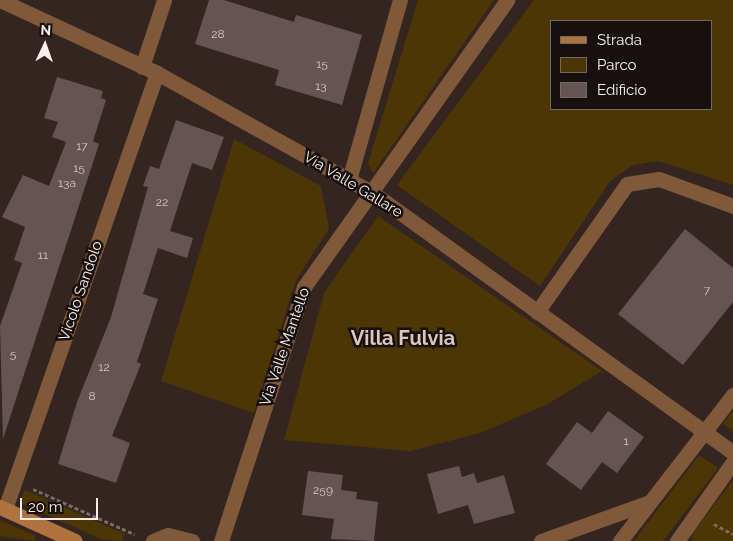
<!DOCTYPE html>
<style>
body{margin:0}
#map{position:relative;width:733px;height:541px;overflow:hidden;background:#352521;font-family:Raleway,sans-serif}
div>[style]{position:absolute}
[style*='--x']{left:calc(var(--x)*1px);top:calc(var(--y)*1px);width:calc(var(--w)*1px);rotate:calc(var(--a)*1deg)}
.green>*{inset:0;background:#4d3605}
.building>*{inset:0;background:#665354}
.path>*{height:3px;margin-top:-1.5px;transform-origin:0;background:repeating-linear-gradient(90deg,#7a6b68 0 4px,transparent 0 6.5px)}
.street>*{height:15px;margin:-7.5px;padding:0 7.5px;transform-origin:7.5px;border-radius:7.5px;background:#80593b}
.secondary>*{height:15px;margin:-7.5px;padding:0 7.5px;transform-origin:7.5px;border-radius:7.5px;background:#b07340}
span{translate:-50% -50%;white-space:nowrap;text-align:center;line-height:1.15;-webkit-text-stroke:5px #17100e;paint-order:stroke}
.number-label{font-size:12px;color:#d4c7c5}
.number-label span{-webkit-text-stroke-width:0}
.street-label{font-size:15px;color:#f9eeeb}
.district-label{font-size:20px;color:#dbc6c0;font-weight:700}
.legend{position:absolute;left:550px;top:20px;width:162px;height:90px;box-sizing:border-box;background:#17100e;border:1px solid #716966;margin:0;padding:6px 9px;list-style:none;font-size:15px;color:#f9eeeb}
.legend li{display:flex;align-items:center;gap:10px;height:25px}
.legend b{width:25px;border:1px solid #716966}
.north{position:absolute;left:20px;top:20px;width:50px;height:50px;-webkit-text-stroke:4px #17100e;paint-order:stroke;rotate:3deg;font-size:14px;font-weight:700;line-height:20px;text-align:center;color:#f9eeeb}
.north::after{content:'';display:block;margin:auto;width:18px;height:22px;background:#f9eeeb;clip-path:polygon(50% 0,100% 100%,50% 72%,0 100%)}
.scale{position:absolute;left:20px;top:498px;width:78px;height:22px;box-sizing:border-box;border:2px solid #f9eeeb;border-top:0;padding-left:6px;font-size:15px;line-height:18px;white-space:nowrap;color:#f9eeeb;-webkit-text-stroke:4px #17100e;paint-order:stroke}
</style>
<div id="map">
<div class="green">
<i style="clip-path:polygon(418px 0,494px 0,373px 173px,368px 163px)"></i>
<i style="clip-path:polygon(evenodd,534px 0,733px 0,733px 185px,659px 161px,633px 165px,610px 181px,540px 286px,397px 185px,534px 0,552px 21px,712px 21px,712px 109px,552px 109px,552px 21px)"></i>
<i style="clip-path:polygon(234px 139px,321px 186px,329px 229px,296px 280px,254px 413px,161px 381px)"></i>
<i style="clip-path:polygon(378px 216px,602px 371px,546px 405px,480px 433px,410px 451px,284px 440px,324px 293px)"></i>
<i style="clip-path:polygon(733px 411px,733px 431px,723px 424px)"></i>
<i style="clip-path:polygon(699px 455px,718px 468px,663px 541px,634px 541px)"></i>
<i style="clip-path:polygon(733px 480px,733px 541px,691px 541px,693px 533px)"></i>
<i style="clip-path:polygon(25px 490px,125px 534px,122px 541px,101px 539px,20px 503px)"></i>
<i style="clip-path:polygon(0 520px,36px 536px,34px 541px,0 536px)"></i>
</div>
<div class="building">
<i style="clip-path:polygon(209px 0,224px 0,294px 22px,296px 15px,362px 35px,342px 105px,275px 85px,279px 70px,195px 44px)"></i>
<i style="clip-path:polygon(57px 77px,103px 91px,101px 98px,106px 100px,93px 141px,99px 144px,3px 439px,0 326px,22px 263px,14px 260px,25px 227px,2px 217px,23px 175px,49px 186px,66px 142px,52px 137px,58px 122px,44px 118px)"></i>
<i style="clip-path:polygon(176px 120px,224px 137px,212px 170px,192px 163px,170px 231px,193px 238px,187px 258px,158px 248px,143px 294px,158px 299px,137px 362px,141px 364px,112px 436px,130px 443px,116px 483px,58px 464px,77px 402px,111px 317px,148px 187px,143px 186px,150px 166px,159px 169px)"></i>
<i style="clip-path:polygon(685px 229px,733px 268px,733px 302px,683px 365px,618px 314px)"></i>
<i style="clip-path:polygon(608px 411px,644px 437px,617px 473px,602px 462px,581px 490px,546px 464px,577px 422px,592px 433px)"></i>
<i style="clip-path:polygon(459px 466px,462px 477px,474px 473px,477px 483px,504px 475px,515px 513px,474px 524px,468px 505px,438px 514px,427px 474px)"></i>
<i style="clip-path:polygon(308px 471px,343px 475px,341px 490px,357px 492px,356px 499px,378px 502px,374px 541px,331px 539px,334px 519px,302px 515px)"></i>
</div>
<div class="path">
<i style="--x:33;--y:489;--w:111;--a:24"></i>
<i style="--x:714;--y:524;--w:21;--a:28"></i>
</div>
<div class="street">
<i style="--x:0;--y:0;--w:173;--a:24.9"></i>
<i style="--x:157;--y:73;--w:247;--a:29.1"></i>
<i style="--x:373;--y:193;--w:444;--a:35.8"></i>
<i style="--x:142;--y:67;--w:71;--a:-71.8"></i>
<i style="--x:349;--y:180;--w:187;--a:-74.2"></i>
<i style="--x:537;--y:312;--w:156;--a:-54.9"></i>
<i style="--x:627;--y:184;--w:32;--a:-9"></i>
<i style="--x:659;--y:179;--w:79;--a:20"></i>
<i style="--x:5;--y:509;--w:462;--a:-70.8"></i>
<i style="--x:153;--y:541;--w:16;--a:-22"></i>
<i style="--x:168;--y:535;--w:25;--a:14"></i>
<i style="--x:221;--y:541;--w:267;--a:-71.9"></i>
<i style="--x:304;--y:287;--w:352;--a:-54.7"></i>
<i style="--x:541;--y:541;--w:116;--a:-19.7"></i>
<i style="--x:620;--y:541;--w:185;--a:-52.3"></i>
<i style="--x:677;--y:541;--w:97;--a:-54.7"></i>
</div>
<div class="secondary">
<i style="--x:0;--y:507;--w:82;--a:24.4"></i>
</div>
<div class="number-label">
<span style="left:218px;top:35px">28</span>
<span style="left:322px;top:65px">15</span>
<span style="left:321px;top:87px">13</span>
<span style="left:82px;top:147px">17</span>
<span style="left:79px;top:169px">15</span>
<span style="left:67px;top:184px">13a</span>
<span style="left:162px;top:203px">22</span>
<span style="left:43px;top:256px">11</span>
<span style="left:707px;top:291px">7</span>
<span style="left:13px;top:355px">5</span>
<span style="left:104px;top:368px">12</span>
<span style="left:92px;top:397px">8</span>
<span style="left:626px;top:442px">1</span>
<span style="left:323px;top:491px">259</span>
</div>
<div class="street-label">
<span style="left:353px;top:185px;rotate:31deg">Via Valle Gallare</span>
<span style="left:81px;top:291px;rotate:-71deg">Vicolo Sandolo</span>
<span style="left:285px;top:347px;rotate:-71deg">Via Valle Mantello</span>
</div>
<div class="district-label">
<span style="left:403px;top:338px">Villa Fulvia</span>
</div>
<ul class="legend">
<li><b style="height:6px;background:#b07340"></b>Strada</li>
<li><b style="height:14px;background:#4d3605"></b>Parco</li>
<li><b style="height:14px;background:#665354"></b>Edificio</li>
</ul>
<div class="north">N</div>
<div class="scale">20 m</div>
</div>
